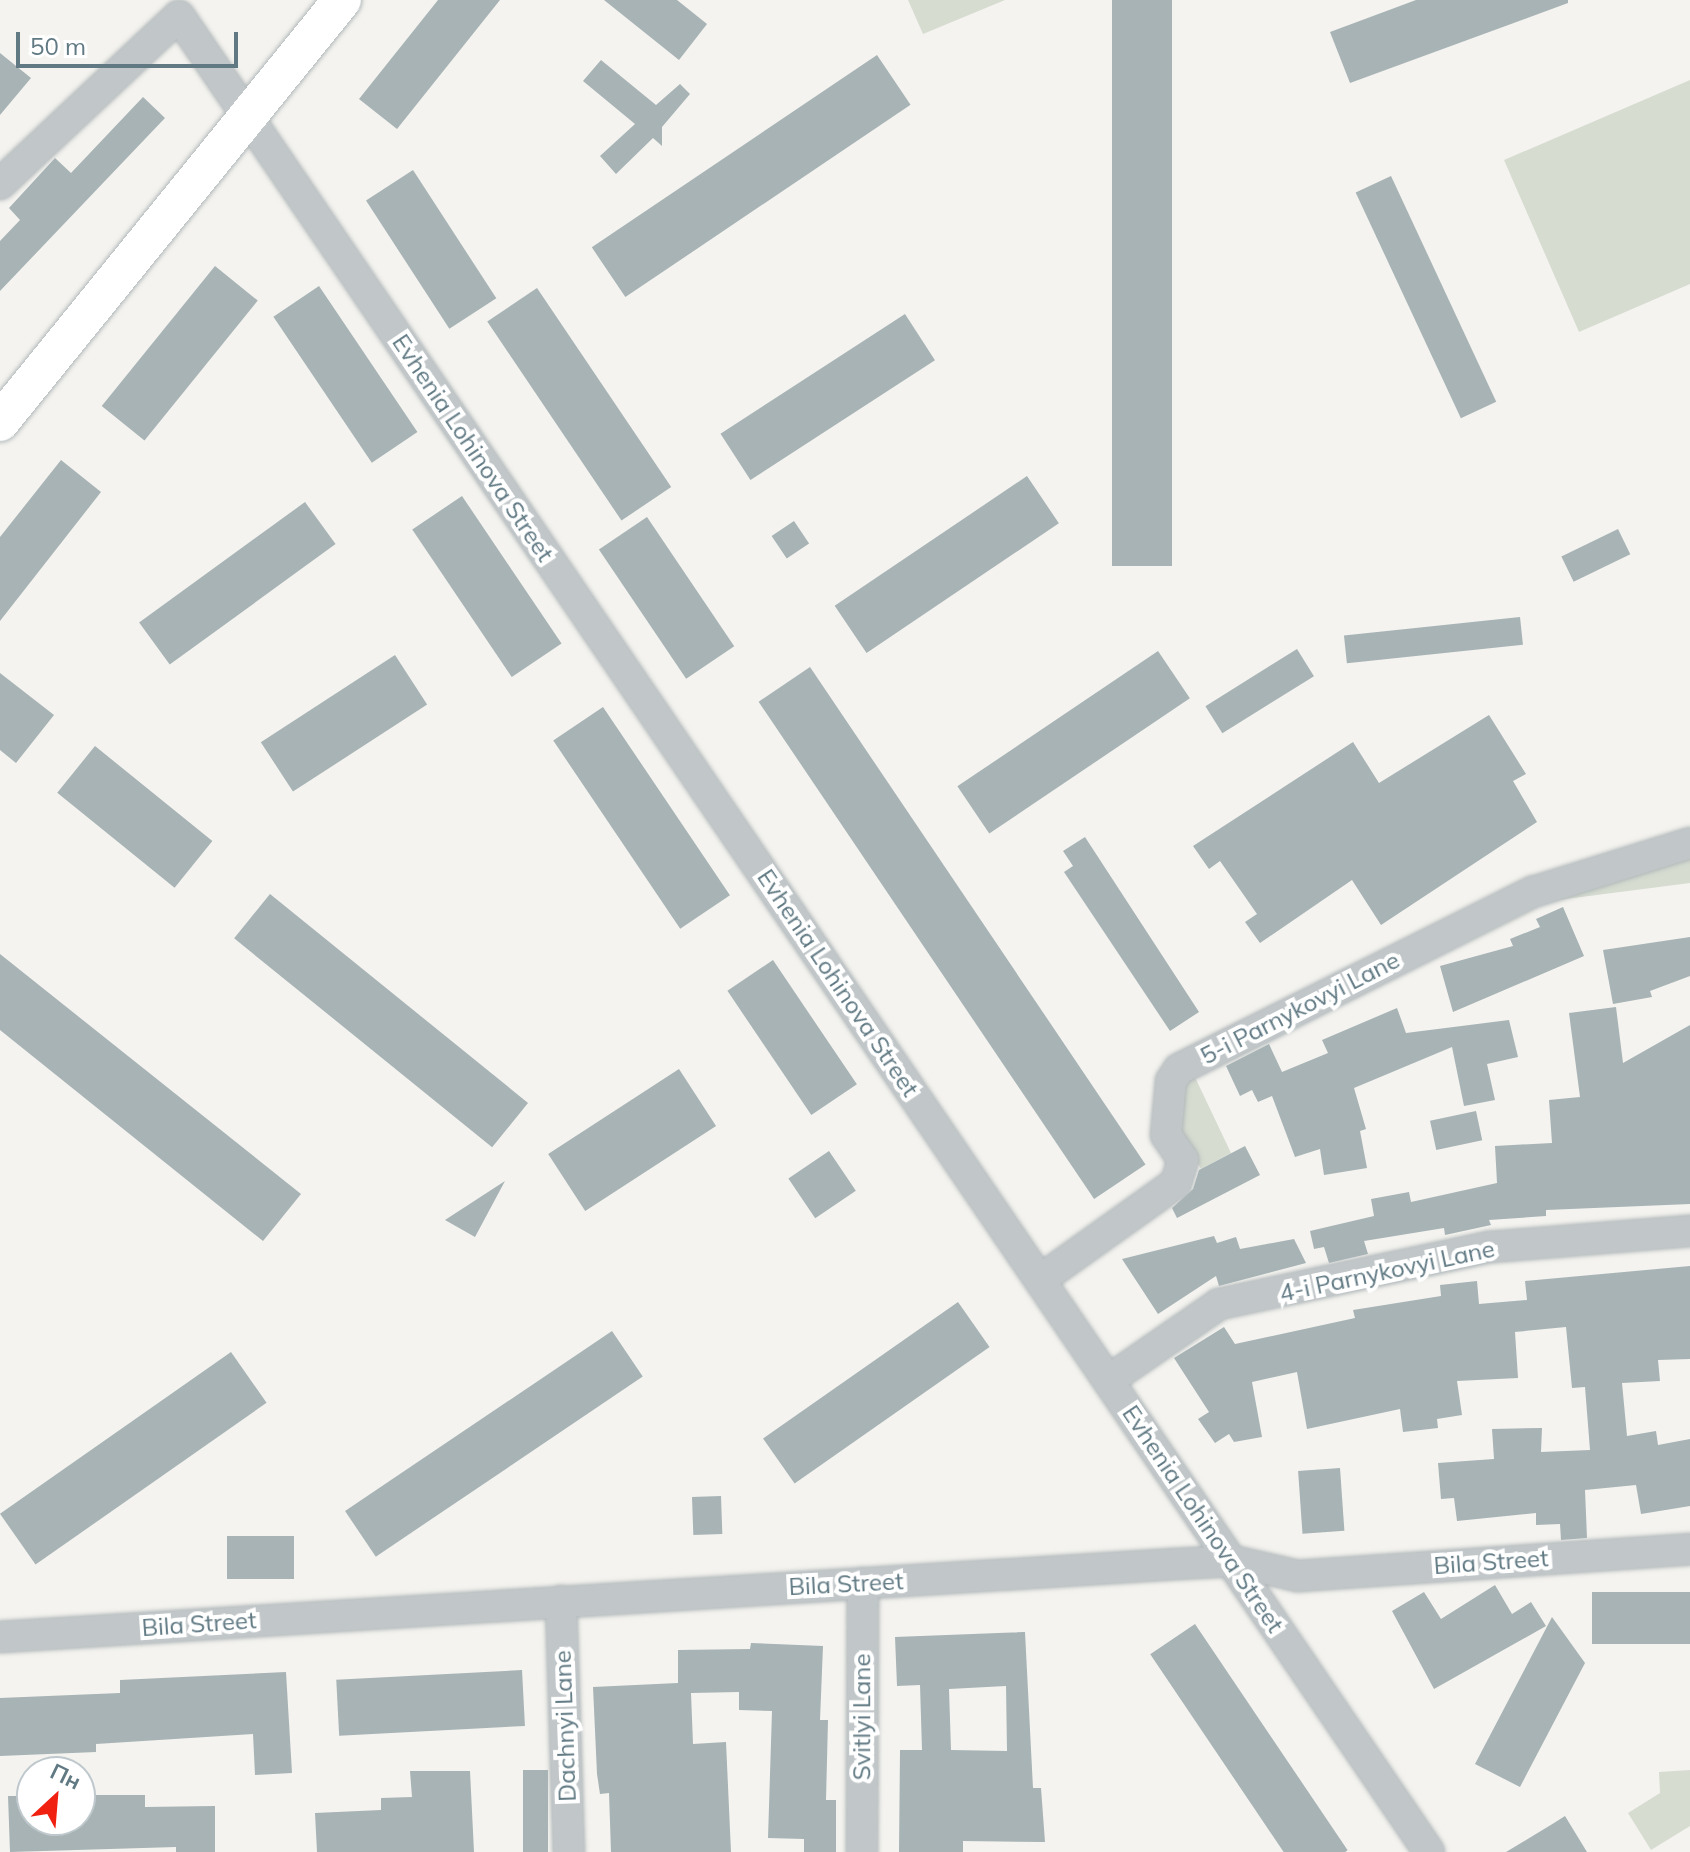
<!DOCTYPE html>
<meta charset="utf-8">
<style>
body{margin:0}
#map{position:relative;width:1690px;height:1852px;overflow:hidden;background:#f4f3ef;font-family:Mulish,sans-serif}
div>[style]{position:absolute}
[style*='--x']{left:calc(var(--x)*1px);top:calc(var(--y)*1px);width:calc(var(--w)*1px);rotate:calc(var(--a)*1deg)}
.green>*{inset:0;background:#d6dcd0}
.building>*{inset:0;background:#a7b3b5;transform-origin:0 0}
.roads{filter:drop-shadow(0 0 2px #b1b8ba) drop-shadow(0 0 2px #b1b8ba)}
.minor>*{height:30px;margin:-15px;padding:0 15px;transform-origin:15px;border-radius:15px;background:#c1c6c8}
.major>*{height:38px;margin:-19px;padding:0 19px;transform-origin:19px;border-radius:19px;background:#fff}
span{translate:-50% -50%;white-space:nowrap;text-align:center;line-height:1.15;-webkit-text-stroke:8px #fff;paint-order:stroke}
.street-label{font-size:24px;color:#607983}
.north{position:absolute;left:16px;top:1756px;width:80px;height:80px;box-sizing:border-box;background:#fff;border:2px solid #bfc9cd;border-radius:50%;rotate:26deg;font-size:22px;font-weight:700;line-height:32px;text-align:center;color:#607983}
.north::after{content:'';display:block;margin:auto;width:28px;height:36px;background:#f12112;clip-path:polygon(50% 0,100% 100%,50% 72%,0 100%)}
.scale{position:absolute;left:16px;top:32px;width:222px;height:36px;box-sizing:border-box;border:4px solid #607983;border-top:0;padding-left:10px;font-size:24px;line-height:28px;white-space:nowrap;color:#607983;-webkit-text-stroke:6px #fff;paint-order:stroke}
</style>
<div id="map">
<div class="green">
<i style="clip-path:polygon(908px 0,1005px 0,923px 34px)"></i>
<i style="clip-path:polygon(1690px 80px,1690px 284px,1579px 332px,1504px 160px)"></i>
<i style="clip-path:polygon(1681px 858px,1690px 859px,1690px 883px,1550px 901px)"></i>
<i style="clip-path:polygon(1193px 1073px,1231px 1153px,1201px 1169px,1176px 1127px,1184px 1086px)"></i>
<i style="clip-path:polygon(1690px 1770px,1690px 1826px,1651px 1850px,1628px 1813px,1660px 1793px,1659px 1772px)"></i>
</div>
<div class="building">
<i style="clip-path:polygon(438px 0,500px 0,397px 129px,359px 99px)"></i>
<i style="clip-path:polygon(604px 0,677px 0,707px 24px,679px 60px)"></i>
<i style="left:1112px;top:0;width:60px;height:566px"></i>
<i style="clip-path:polygon(1416px 0,1568px 0,1568px 3px,1350px 83px,1330px 32px)"></i>
<i style="clip-path:polygon(0 53px,31px 78px,0 115px)"></i>
<i style="left:877px;top:55px;width:60px;height:344px;rotate:56deg"></i>
<i style="clip-path:polygon(601px 60px,656px 105px,680px 84px,690px 94px,662px 127px,662px 146px,653px 138px,616px 174px,600px 156px,635px 124px,583px 81px)"></i>
<i style="clip-path:polygon(143px 97px,165px 118px,0 291px,0 241px,20px 220px,9px 208px,55px 158px,71px 173px)"></i>
<i style="left:413px;top:170px;width:153px;height:56px;rotate:57deg"></i>
<i style="left:1391px;top:176px;width:249px;height:39px;rotate:65deg"></i>
<i style="left:215px;top:266px;width:55px;height:180px;rotate:39deg"></i>
<i style="left:319px;top:286px;width:176px;height:55px;rotate:56deg"></i>
<i style="left:537px;top:288px;width:240px;height:60px;rotate:56deg"></i>
<i style="left:905px;top:314px;width:55px;height:220px;rotate:57deg"></i>
<i style="clip-path:polygon(61px 460px,101px 492px,0 621px,0 537px)"></i>
<i style="left:1027px;top:476px;width:57px;height:232px;rotate:56deg"></i>
<i style="left:462px;top:496px;width:178px;height:60px;rotate:56deg"></i>
<i style="left:305px;top:502px;width:52px;height:205px;rotate:54deg"></i>
<i style="left:647px;top:517px;width:156px;height:58px;rotate:56deg"></i>
<i style="left:794px;top:521px;width:27px;height:27px;rotate:56deg"></i>
<i style="left:1618px;top:529px;width:28px;height:63px;rotate:64deg"></i>
<i style="left:1520px;top:617px;width:28px;height:177px;rotate:84deg"></i>
<i style="left:1297px;top:649px;width:32px;height:108px;rotate:58deg"></i>
<i style="left:1158px;top:651px;width:57px;height:242px;rotate:56deg"></i>
<i style="left:395px;top:655px;width:59px;height:160px;rotate:57deg"></i>
<i style="left:810px;top:667px;width:600px;height:62px;rotate:56deg"></i>
<i style="clip-path:polygon(0 673px,54px 715px,16px 763px,0 750px)"></i>
<i style="left:603px;top:707px;width:227px;height:60px;rotate:56deg"></i>
<i style="clip-path:polygon(1489px 715px,1526px 774px,1513px 781px,1537px 822px,1381px 925px,1352px 880px,1260px 943px,1245px 922px,1257px 914px,1220px 861px,1209px 869px,1193px 846px,1353px 742px,1379px 783px)"></i>
<i style="left:95px;top:746px;width:151px;height:60px;rotate:39deg"></i>
<i style="clip-path:polygon(1085px 837px,1199px 1012px,1170px 1031px,1064px 872px,1073px 866px,1063px 851px)"></i>
<i style="left:270px;top:894px;width:332px;height:57px;rotate:39deg"></i>
<i style="clip-path:polygon(1563px 907px,1584px 956px,1453px 1012px,1440px 966px,1513px 946px,1510px 939px,1540px 927px,1536px 919px)"></i>
<i style="clip-path:polygon(1690px 937px,1690px 976px,1650px 991px,1652px 997px,1613px 1004px,1603px 950px)"></i>
<i style="clip-path:polygon(0 954px,301px 1194px,263px 1241px,0 1030px)"></i>
<i style="left:773px;top:960px;width:150px;height:55px;rotate:56deg"></i>
<i style="clip-path:polygon(1616px 1007px,1623px 1063px,1690px 1025px,1690px 1204px,1546px 1210px,1546px 1216px,1489px 1220px,1491px 1225px,1445px 1235px,1444px 1228px,1364px 1241px,1368px 1254px,1329px 1263px,1324px 1247px,1314px 1249px,1310px 1231px,1374px 1216px,1371px 1199px,1409px 1192px,1411px 1202px,1497px 1183px,1495px 1146px,1552px 1143px,1549px 1100px,1580px 1097px,1569px 1013px)"></i>
<i style="clip-path:polygon(1397px 1008px,1406px 1033px,1509px 1020px,1518px 1057px,1487px 1064px,1495px 1100px,1464px 1106px,1452px 1047px,1354px 1088px,1366px 1129px,1360px 1131px,1367px 1168px,1324px 1175px,1320px 1149px,1295px 1157px,1272px 1096px,1258px 1102px,1252px 1090px,1240px 1096px,1226px 1066px,1269px 1044px,1282px 1072px,1328px 1053px,1322px 1040px)"></i>
<i style="left:679px;top:1069px;width:68px;height:156px;rotate:57deg"></i>
<i style="left:1476px;top:1111px;width:30px;height:47px;rotate:78deg"></i>
<i style="clip-path:polygon(1245px 1146px,1260px 1175px,1177px 1218px,1172px 1208px,1193px 1189px,1199px 1170px)"></i>
<i style="left:829px;top:1151px;width:48px;height:49px;rotate:56deg"></i>
<i style="clip-path:polygon(505px 1181px,475px 1237px,445px 1220px)"></i>
<i style="clip-path:polygon(1214px 1236px,1217px 1243px,1236px 1237px,1240px 1249px,1294px 1239px,1306px 1263px,1219px 1286px,1216px 1276px,1158px 1314px,1122px 1259px)"></i>
<i style="clip-path:polygon(1690px 1266px,1690px 1359px,1658px 1360px,1660px 1381px,1622px 1383px,1627px 1436px,1656px 1431px,1658px 1445px,1690px 1439px,1690px 1506px,1641px 1514px,1636px 1485px,1585px 1490px,1587px 1538px,1561px 1540px,1560px 1524px,1536px 1525px,1536px 1513px,1457px 1521px,1454px 1498px,1441px 1499px,1438px 1463px,1494px 1459px,1492px 1429px,1542px 1428px,1541px 1452px,1590px 1450px,1585px 1387px,1572px 1388px,1566px 1327px,1515px 1332px,1518px 1378px,1457px 1381px,1462px 1415px,1437px 1419px,1438px 1428px,1403px 1432px,1400px 1409px,1307px 1429px,1297px 1372px,1252px 1382px,1262px 1437px,1234px 1442px,1229px 1434px,1215px 1443px,1198px 1419px,1209px 1412px,1174px 1358px,1224px 1327px,1235px 1344px,1355px 1318px,1353px 1310px,1441px 1296px,1440px 1285px,1477px 1281px,1479px 1304px,1527px 1300px,1525px 1281px)"></i>
<i style="left:958px;top:1302px;width:55px;height:238px;rotate:55deg"></i>
<i style="left:612px;top:1331px;width:55px;height:322px;rotate:56deg"></i>
<i style="left:231px;top:1352px;width:62px;height:282px;rotate:55deg"></i>
<i style="left:1340px;top:1468px;width:63px;height:42px;rotate:86deg"></i>
<i style="left:721px;top:1496px;width:38px;height:29px;rotate:88deg"></i>
<i style="left:227px;top:1536px;width:67px;height:43px"></i>
<i style="clip-path:polygon(1495px 1585px,1512px 1614px,1531px 1602px,1546px 1626px,1434px 1689px,1392px 1611px,1424px 1592px,1441px 1619px)"></i>
<i style="left:1690px;top:1592px;width:52px;height:98px;rotate:90deg"></i>
<i style="clip-path:polygon(1552px 1617px,1585px 1663px,1520px 1787px,1475px 1764px)"></i>
<i style="left:1195px;top:1624px;width:273px;height:54px;rotate:56deg"></i>
<i style="clip-path:polygon(evenodd,1025px 1632px,1033px 1788px,1041px 1788px,1045px 1842px,963px 1841px,963px 1852px,899px 1852px,900px 1750px,922px 1750px,920px 1685px,897px 1686px,895px 1637px,1025px 1632px,1006px 1686px,1007px 1751px,951px 1750px,949px 1689px,1006px 1686px)"></i>
<i style="clip-path:polygon(751px 1643px,823px 1646px,820px 1720px,828px 1720px,826px 1800px,836px 1800px,836px 1852px,804px 1852px,804px 1839px,768px 1838px,772px 1711px,739px 1710px,739px 1692px,691px 1693px,693px 1744px,726px 1742px,731px 1852px,611px 1852px,609px 1793px,600px 1794px,597px 1774px,593px 1687px,678px 1683px,678px 1650px,750px 1649px)"></i>
<i style="left:522px;top:1670px;width:56px;height:186px;rotate:87deg"></i>
<i style="clip-path:polygon(286px 1672px,292px 1773px,255px 1775px,253px 1734px,96px 1744px,96px 1752px,0 1756px,0 1698px,120px 1693px,120px 1680px)"></i>
<i style="left:523px;top:1770px;width:25px;height:82px"></i>
<i style="clip-path:polygon(410px 1771px,470px 1771px,474px 1852px,317px 1852px,315px 1813px,381px 1810px,381px 1798px,412px 1797px)"></i>
<i style="clip-path:polygon(80px 1795px,145px 1795px,145px 1807px,215px 1806px,215px 1852px,176px 1852px,176px 1847px,10px 1852px,8px 1796px,32px 1796px,32px 1820px,80px 1820px)"></i>
<i style="clip-path:polygon(1565px 1816px,1587px 1852px,1506px 1852px,1554px 1823px)"></i>
</div>
<div class="roads">
<div class="minor">
<i style="--x:0;--y:184;--w:245;--a:-43.2"></i>
<i style="--x:179;--y:16;--w:2221;--a:55.75"></i>
<i style="--x:1040;--y:1280;--w:167;--a:-35.5"></i>
<i style="--x:1176;--y:1183;--w:24;--a:-73"></i>
<i style="--x:1183;--y:1160;--w:30;--a:-124"></i>
<i style="--x:1166;--y:1135;--w:54;--a:-84.7"></i>
<i style="--x:1171;--y:1081;--w:14;--a:-56"></i>
<i style="--x:1179;--y:1069;--w:396;--a:-26.6"></i>
<i style="--x:1533;--y:892;--w:164;--a:-17.3"></i>
<i style="--x:1109;--y:1380;--w:134;--a:-34.6"></i>
<i style="--x:1219;--y:1304;--w:277;--a:-11.9"></i>
<i style="--x:1490;--y:1247;--w:201;--a:-4.6"></i>
<i style="--x:561;--y:1601;--w:251;--a:88.2"></i>
<i style="--x:0;--y:1637;--w:1178;--a:-3.55"></i>
<i style="--x:1176;--y:1564;--w:57;--a:-3"></i>
<i style="--x:1233;--y:1561;--w:67;--a:13"></i>
<i style="--x:1298;--y:1576;--w:393;--a:-3.9"></i>
<i style="--x:862;--y:1852;--w:269;--a:-89.8"></i>
</div>
<div class="major">
<i style="--x:0;--y:422;--w:543;--a:-50.98"></i>
</div>
</div>
<div class="street-label">
<span style="left:473px;top:448px;rotate:56deg">Evhenia Lohinova Street</span>
<span style="left:838px;top:983px;rotate:56deg">Evhenia Lohinova Street</span>
<span style="left:1300px;top:1008px;rotate:-27deg">5-i Parnykovyi Lane</span>
<span style="left:1387px;top:1271px;rotate:-12deg">4-i Parnykovyi Lane</span>
<span style="left:1203px;top:1519px;rotate:56deg">Evhenia Lohinova Street</span>
<span style="left:1491px;top:1562px;rotate:-4deg">Bila Street</span>
<span style="left:846px;top:1584px;rotate:-3deg">Bila Street</span>
<span style="left:199px;top:1624px;rotate:-4deg">Bila Street</span>
<span style="left:862px;top:1717px;rotate:-90deg">Svitlyi Lane</span>
<span style="left:565px;top:1726px;rotate:-92deg">Dachnyi Lane</span>
</div>
<div class="north">Пн</div>
<div class="scale">50 m</div>
</div>
